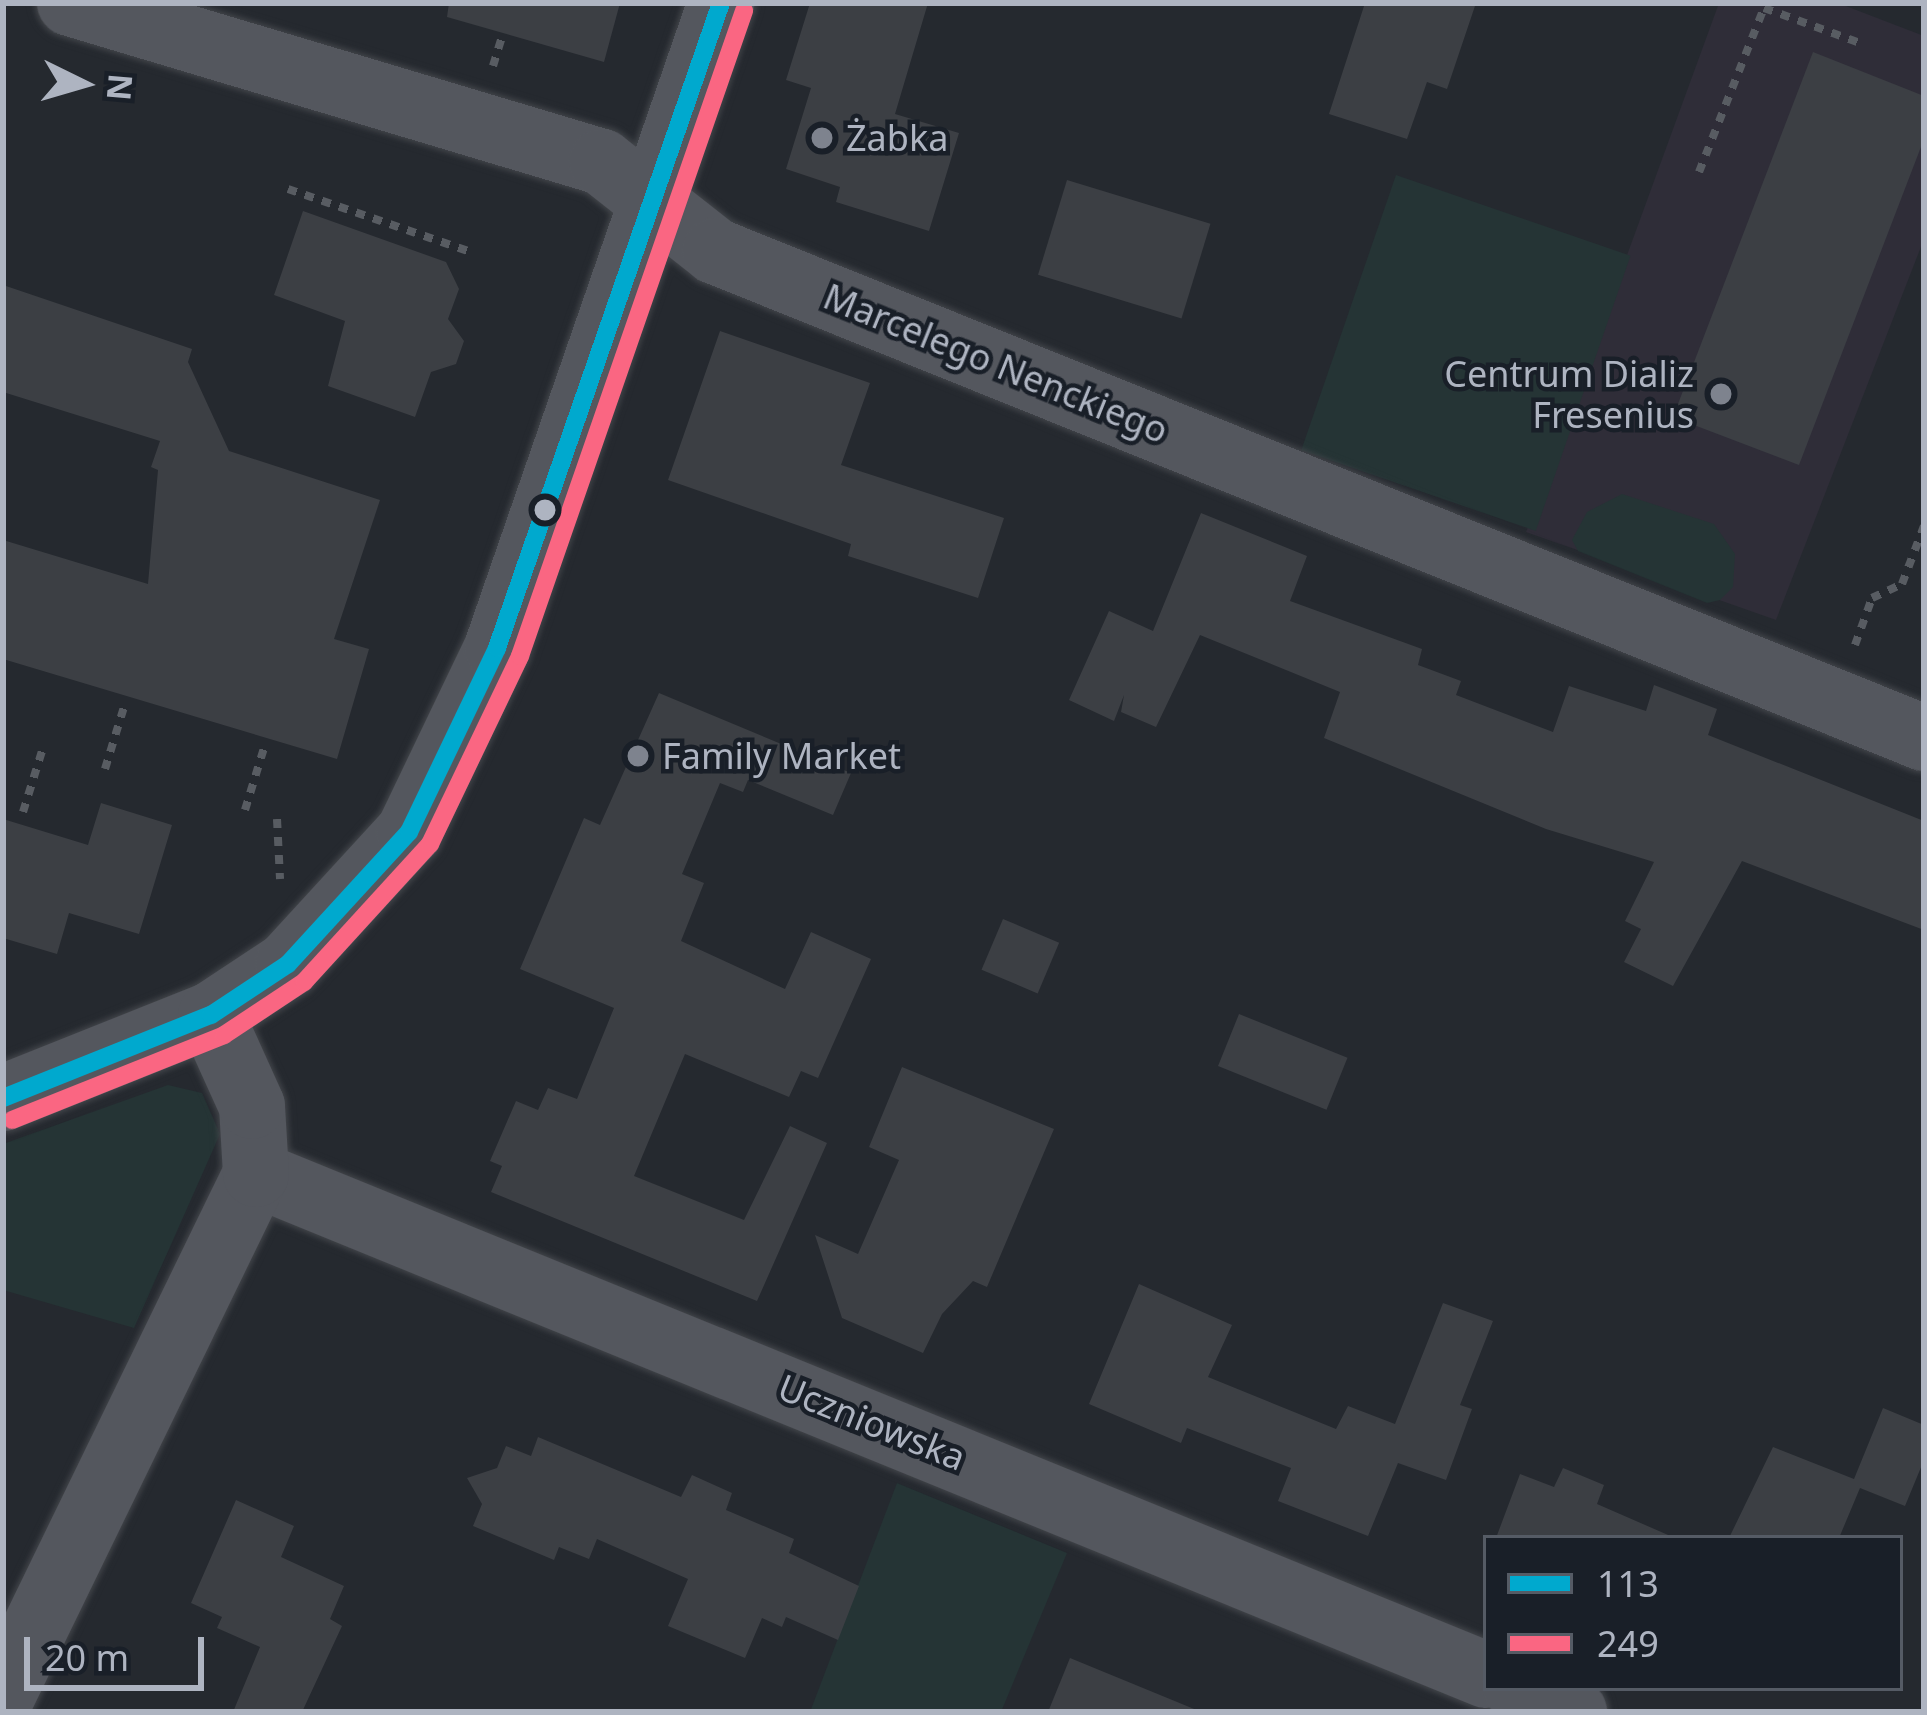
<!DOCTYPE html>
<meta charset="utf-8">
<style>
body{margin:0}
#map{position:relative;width:1927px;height:1715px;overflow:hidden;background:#25292f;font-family:"Noto Sans",sans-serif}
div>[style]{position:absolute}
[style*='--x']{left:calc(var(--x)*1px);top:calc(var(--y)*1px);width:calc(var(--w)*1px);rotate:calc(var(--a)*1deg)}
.medical>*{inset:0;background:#2f2d38}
.green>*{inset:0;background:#253435;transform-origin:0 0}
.building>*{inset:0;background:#3c3f44;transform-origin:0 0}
.path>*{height:8px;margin-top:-4px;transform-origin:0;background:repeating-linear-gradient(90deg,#585c62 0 9px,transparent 0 18px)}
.roads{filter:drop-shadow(0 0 3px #42454a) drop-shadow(0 0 3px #42454a)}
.minor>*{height:66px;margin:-33px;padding:0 33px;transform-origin:33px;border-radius:33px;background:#54575e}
.tertiary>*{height:66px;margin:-33px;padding:0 33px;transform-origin:33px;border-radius:33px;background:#54575e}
.bus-1>*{height:18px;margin:-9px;padding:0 9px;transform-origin:9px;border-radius:9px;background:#00a9ce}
.bus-2>*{height:18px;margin:-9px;padding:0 9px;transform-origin:9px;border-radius:9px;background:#fa6682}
.dots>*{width:33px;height:33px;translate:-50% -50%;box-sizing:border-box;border:6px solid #191f28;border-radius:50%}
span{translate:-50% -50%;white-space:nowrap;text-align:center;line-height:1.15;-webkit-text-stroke:9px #191f28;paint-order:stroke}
.poi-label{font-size:36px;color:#aeb4c1}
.left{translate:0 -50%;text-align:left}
.right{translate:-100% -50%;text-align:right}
.street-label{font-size:36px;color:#aeb4c1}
.frame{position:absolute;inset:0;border:6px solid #aeb4c1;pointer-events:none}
.legend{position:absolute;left:1483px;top:1535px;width:420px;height:156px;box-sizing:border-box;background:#191f28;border:3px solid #555b65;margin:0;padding:15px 21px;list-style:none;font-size:36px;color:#aeb4c1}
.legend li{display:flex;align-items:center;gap:24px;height:60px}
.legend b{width:60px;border:3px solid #555b65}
.north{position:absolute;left:24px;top:24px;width:120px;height:120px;-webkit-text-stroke:9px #191f28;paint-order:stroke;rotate:95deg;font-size:33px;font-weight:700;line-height:48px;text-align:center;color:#aeb4c1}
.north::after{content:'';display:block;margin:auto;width:42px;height:54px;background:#aeb4c1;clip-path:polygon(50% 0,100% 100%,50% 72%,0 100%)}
.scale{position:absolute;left:24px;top:1637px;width:180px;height:54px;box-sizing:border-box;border:6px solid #aeb4c1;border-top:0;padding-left:15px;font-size:36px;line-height:42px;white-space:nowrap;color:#aeb4c1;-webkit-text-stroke:9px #191f28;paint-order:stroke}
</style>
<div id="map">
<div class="medical">
<i style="clip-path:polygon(1719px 3px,1838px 3px,1924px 36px,1924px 239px,1776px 620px,1526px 532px)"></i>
</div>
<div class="green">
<i style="left:1396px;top:175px;width:248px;height:291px;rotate:19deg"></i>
<i style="clip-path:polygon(1622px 494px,1714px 524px,1735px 554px,1733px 587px,1720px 600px,1707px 603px,1578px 551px,1572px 540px,1587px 512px)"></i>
<i style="clip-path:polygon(168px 1085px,202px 1093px,220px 1134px,134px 1328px,3px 1290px,3px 1144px)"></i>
<i style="clip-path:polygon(897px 1483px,1067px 1553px,1001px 1712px,810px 1712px)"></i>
</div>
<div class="building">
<i style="clip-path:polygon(449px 3px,620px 3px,604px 62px,447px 17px)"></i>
<i style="clip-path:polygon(810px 3px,928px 3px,895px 114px,959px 133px,929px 231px,836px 202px,840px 187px,786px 169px,811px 88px,786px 80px)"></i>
<i style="clip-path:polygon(1365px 3px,1476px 3px,1447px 89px,1427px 82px,1407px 139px,1329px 114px)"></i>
<i style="clip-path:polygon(1813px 52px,1924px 96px,1924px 139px,1799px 465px,1673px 417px)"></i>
<i style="left:1067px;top:180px;width:150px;height:99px;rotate:17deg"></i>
<i style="clip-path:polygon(303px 211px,446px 262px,459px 289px,448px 319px,464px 341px,456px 364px,431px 372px,415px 417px,328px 386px,345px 321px,274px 295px)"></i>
<i style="clip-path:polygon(3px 285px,192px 349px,188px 362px,229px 451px,380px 500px,334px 639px,369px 649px,337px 759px,3px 659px,3px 540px,148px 584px,158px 470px,151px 467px,160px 441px,3px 392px)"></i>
<i style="clip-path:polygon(720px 331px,870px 383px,841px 465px,1004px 518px,978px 598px,848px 556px,851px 544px,668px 480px)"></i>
<i style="clip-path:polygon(1201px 513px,1307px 556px,1290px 601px,1422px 649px,1418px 665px,1461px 681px,1456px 695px,1553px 732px,1569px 686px,1646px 711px,1654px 685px,1717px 709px,1708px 735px,1924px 821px,1924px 930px,1742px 861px,1673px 986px,1624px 962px,1641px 929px,1625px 921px,1654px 862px,1546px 829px,1324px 738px,1340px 692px,1200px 635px,1156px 727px,1121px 712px,1124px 695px,1114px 721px,1069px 700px,1109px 611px,1153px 631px)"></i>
<i style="clip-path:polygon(659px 693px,851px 773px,833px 815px,748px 780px,743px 792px,720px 783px,682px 874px,704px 883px,681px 941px,785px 989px,811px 932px,871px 959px,818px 1078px,801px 1071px,789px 1097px,685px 1054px,634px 1176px,744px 1220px,790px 1126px,827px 1143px,757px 1301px,491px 1192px,502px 1166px,490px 1161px,516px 1101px,538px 1110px,548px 1088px,577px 1099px,614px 1008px,520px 969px,584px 818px,600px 825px)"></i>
<i style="clip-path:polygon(101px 803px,172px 825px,139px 934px,69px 913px,57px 954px,3px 938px,3px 819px,88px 845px)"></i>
<i style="left:1003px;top:919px;width:61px;height:55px;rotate:23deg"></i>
<i style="left:1239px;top:1014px;width:117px;height:56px;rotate:22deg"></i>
<i style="clip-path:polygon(902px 1067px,1054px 1129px,987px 1287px,973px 1281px,942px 1314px,923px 1353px,842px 1318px,815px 1235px,858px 1254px,899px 1160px,869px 1147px)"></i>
<i style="clip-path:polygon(1139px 1284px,1232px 1325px,1208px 1377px,1336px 1429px,1348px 1406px,1395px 1424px,1443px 1303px,1493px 1321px,1460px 1405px,1472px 1409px,1446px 1480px,1398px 1463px,1368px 1536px,1278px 1501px,1291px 1468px,1187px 1428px,1181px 1443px,1089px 1404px)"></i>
<i style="clip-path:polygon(1883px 1408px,1924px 1425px,1924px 1460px,1905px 1506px,1860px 1488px,1839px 1538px,1729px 1538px,1773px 1447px,1854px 1479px)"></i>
<i style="clip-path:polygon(538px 1437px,681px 1497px,692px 1475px,732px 1493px,726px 1510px,794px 1539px,789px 1553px,859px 1586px,838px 1640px,786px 1617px,782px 1627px,762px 1618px,745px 1658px,668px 1626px,688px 1579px,597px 1539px,589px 1559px,559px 1547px,554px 1560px,473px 1526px,482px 1504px,467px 1478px,497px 1468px,506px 1446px,531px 1456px)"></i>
<i style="clip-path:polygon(1563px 1468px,1604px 1485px,1597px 1504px,1675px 1538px,1496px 1538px,1520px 1474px,1554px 1487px)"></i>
<i style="clip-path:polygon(236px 1500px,294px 1526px,281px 1557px,344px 1586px,330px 1619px,342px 1626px,302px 1712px,233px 1712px,260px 1647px,217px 1628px,222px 1617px,191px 1603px)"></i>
<i style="clip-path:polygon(1070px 1658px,1199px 1711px,1199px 1712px,1048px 1712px)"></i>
</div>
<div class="path">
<i style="--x:493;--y:66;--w:34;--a:-73"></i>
<i style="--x:1699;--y:172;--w:176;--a:-68.4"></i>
<i style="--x:1764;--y:8;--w:105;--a:20"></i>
<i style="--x:288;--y:189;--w:190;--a:19"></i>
<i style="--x:1855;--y:645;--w:50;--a:-70.1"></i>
<i style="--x:1872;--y:598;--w:33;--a:-25"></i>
<i style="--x:1902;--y:584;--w:62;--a:-69.2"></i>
<i style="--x:105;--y:769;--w:65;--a:-73"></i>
<i style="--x:245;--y:810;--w:65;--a:-73"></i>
<i style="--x:23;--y:812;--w:64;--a:-72.7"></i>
<i style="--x:277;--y:819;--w:60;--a:87.1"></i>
</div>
<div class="roads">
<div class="minor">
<i style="--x:70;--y:3;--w:555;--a:16.64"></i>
<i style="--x:602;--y:162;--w:144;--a:38.2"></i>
<i style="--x:715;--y:251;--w:1303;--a:21.94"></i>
<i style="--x:256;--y:1174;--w:1328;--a:22.16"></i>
<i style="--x:1516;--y:1688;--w:63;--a:22.5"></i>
<i style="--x:3;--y:1694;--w:578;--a:-64.06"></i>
<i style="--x:256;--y:1174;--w:68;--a:-93.4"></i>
<i style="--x:252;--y:1106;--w:100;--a:-114.3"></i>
</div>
<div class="tertiary">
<i style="--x:3;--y:1098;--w:224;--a:-21.8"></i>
<i style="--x:211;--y:1015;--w:92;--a:-33.5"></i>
<i style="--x:288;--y:964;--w:179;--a:-47.5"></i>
<i style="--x:409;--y:832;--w:204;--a:-64.4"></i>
<i style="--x:497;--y:648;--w:683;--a:-70.85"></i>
</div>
</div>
<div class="bus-1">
<i style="--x:3;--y:1098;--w:224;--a:-21.8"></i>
<i style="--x:211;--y:1015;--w:92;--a:-33.5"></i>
<i style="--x:288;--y:964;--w:179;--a:-47.5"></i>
<i style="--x:409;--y:832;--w:204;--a:-64.4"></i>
<i style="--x:497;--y:648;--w:683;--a:-70.85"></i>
</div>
<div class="bus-2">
<i style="--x:12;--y:1120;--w:228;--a:-21.8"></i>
<i style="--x:224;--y:1035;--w:96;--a:-33.5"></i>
<i style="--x:304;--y:982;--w:187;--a:-47.6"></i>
<i style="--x:430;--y:844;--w:208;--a:-64.4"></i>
<i style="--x:520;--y:656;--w:683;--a:-70.85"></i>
</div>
<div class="dots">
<i style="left:822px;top:138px;background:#7e838e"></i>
<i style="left:1721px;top:394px;background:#7e838e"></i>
<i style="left:545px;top:510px;background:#aeb4c1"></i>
<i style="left:638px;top:756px;background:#7e838e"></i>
</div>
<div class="poi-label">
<span class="left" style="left:846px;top:138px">Żabka</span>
<span class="right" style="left:1694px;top:394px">Centrum Dializ<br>Fresenius</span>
<span class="left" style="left:662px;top:756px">Family Market</span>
</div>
<div class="street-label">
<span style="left:996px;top:363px;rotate:22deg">Marcelego Nenckiego</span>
<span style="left:872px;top:1422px;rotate:22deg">Uczniowska</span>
</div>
<div class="frame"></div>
<ul class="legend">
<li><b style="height:15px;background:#00a9ce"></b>113</li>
<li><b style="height:15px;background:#fa6682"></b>249</li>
</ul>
<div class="north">N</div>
<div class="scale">20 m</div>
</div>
